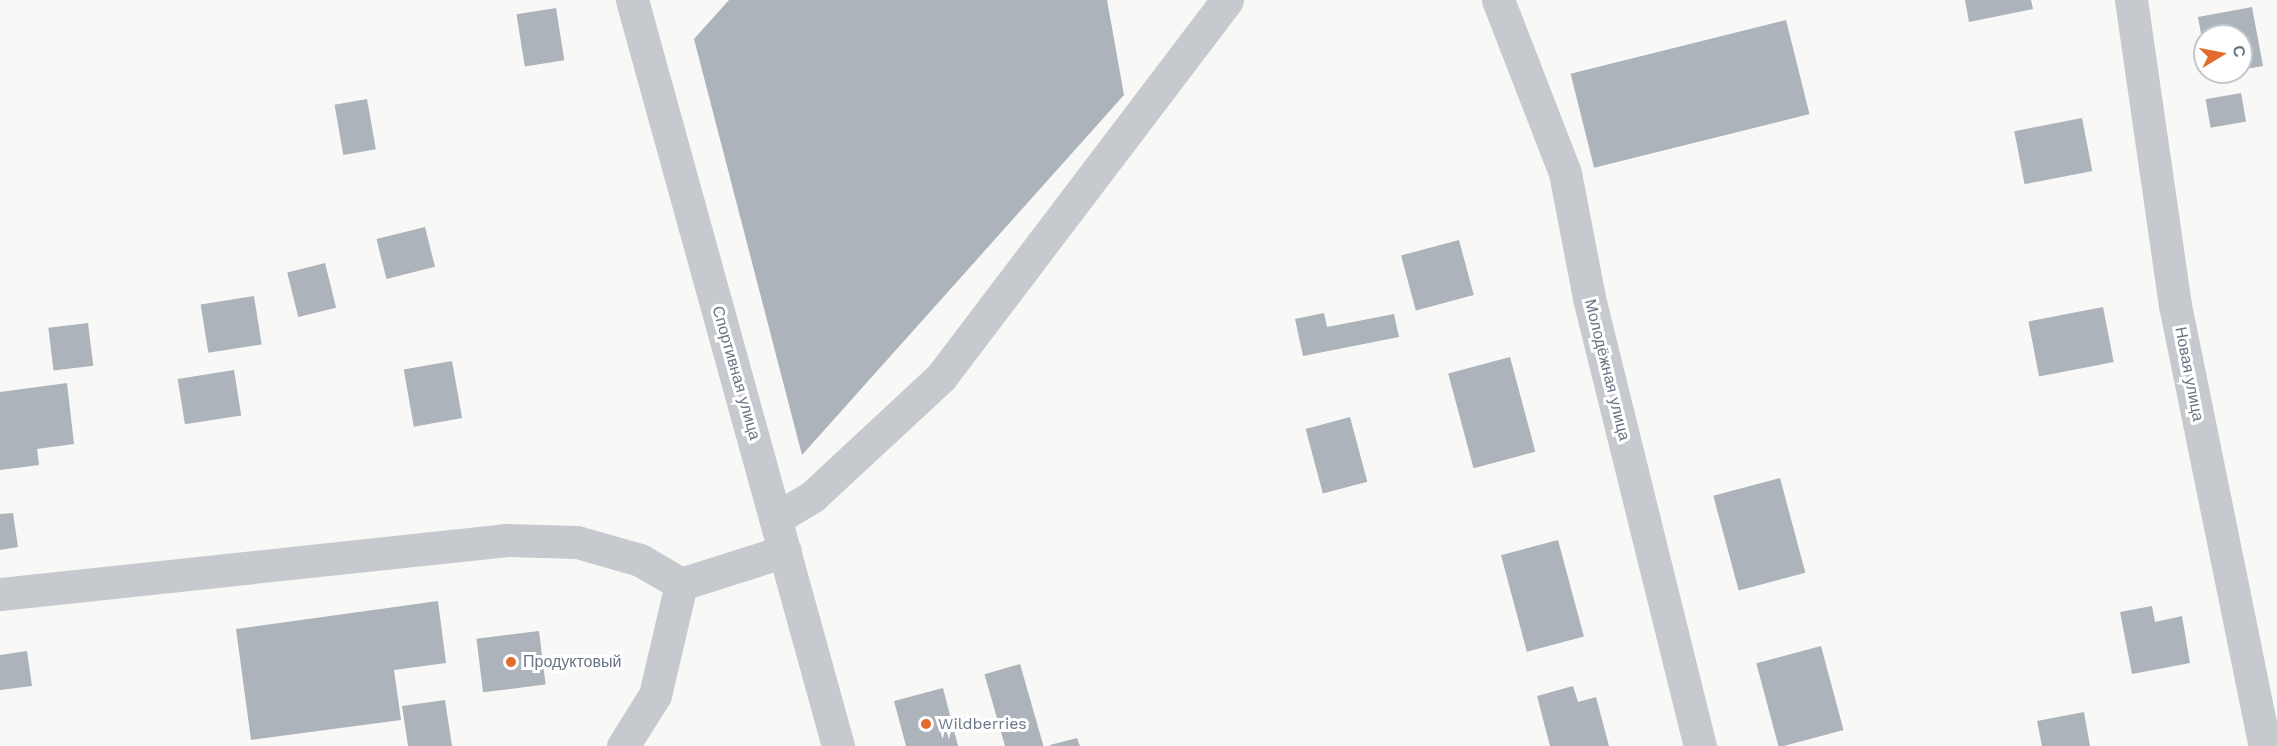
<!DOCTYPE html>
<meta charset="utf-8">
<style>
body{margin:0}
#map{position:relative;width:2277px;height:746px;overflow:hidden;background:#f8f8f6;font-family:"Work Sans",sans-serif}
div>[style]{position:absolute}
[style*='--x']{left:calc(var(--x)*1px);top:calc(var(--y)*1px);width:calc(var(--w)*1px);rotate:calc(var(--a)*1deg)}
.building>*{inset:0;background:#adb3bb;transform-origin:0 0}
.minor>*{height:33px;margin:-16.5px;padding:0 16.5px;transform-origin:16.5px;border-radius:16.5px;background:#c6c9cd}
.dots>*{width:16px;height:16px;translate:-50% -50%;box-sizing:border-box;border:3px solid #fff;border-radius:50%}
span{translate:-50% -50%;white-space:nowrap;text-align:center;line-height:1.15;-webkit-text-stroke:6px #fff;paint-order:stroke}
.street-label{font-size:16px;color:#687587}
.poi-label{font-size:16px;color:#687587}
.left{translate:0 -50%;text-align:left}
.north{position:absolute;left:2193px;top:24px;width:60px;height:60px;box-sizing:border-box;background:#fff;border:2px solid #c3c8cf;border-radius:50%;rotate:80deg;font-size:16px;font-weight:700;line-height:24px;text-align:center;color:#687587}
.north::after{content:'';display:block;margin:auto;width:21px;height:27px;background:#e26a2c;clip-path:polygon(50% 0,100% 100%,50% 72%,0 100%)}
</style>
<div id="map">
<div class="building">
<i style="clip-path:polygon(729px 0,1107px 0,1124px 95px,802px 455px,694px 39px)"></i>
<i style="clip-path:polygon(1965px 0,2031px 0,2033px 9px,1969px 22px)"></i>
<i style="clip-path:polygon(2252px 7px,2263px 66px,2241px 70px,2241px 36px,2205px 36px,2204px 50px,2198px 17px)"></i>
<i style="left:556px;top:8px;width:53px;height:40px;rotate:81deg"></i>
<i style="left:1786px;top:20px;width:97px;height:222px;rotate:76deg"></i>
<i style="left:2241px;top:93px;width:29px;height:36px;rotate:80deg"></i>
<i style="left:367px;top:99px;width:51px;height:33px;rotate:80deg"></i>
<i style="left:2082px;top:118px;width:54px;height:69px;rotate:79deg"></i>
<i style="left:425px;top:227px;width:41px;height:50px;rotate:76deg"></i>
<i style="left:1459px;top:240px;width:57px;height:60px;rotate:75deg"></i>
<i style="left:325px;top:263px;width:46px;height:39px;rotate:76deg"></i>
<i style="left:254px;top:296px;width:49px;height:54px;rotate:81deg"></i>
<i style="left:2103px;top:307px;width:56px;height:76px;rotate:79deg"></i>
<i style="clip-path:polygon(1324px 313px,1327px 327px,1394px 314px,1399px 337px,1303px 356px,1295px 319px)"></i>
<i style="left:88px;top:323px;width:43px;height:40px;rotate:83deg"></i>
<i style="left:1510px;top:357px;width:98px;height:64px;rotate:75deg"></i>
<i style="left:452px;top:361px;width:58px;height:49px;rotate:80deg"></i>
<i style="left:234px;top:370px;width:46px;height:57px;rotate:81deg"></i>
<i style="clip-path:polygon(67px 383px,74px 444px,37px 449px,39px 465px,0 470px,0 392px)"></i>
<i style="left:1350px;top:417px;width:67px;height:46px;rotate:75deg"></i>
<i style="left:1780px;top:478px;width:98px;height:69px;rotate:75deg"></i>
<i style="clip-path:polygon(13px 513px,18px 547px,0 550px,0 514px)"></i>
<i style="left:1558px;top:540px;width:100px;height:59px;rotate:75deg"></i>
<i style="clip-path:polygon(438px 601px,446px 663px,394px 670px,401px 720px,251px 740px,236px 629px)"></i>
<i style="clip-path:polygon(2152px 606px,2155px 622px,2182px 616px,2190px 663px,2132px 674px,2120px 612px)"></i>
<i style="left:539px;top:631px;width:54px;height:63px;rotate:83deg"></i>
<i style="left:1821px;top:646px;width:87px;height:67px;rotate:75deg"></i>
<i style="clip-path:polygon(27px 651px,32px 686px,0 690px,0 655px)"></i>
<i style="left:1020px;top:664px;width:85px;height:37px;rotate:74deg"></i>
<i style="clip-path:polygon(1573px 686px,1578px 702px,1596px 697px,1609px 746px,1550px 746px,1537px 696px)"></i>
<i style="clip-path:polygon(943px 688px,958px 746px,906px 746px,894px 701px)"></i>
<i style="clip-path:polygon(445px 700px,452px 746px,408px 746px,402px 706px)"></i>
<i style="clip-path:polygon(2084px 712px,2090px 746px,2042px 746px,2037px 721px)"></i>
<i style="clip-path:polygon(1077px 738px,1080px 746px,1050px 746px,1050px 745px)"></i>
</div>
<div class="minor">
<i style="--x:632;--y:0;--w:774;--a:74.56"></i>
<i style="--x:1498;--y:0;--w:186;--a:68.8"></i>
<i style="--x:1565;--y:173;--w:127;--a:79.1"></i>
<i style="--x:1589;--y:298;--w:462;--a:76.1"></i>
<i style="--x:2131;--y:0;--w:308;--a:81.8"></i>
<i style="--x:2175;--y:305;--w:450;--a:78.5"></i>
<i style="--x:777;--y:518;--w:42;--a:-31.4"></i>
<i style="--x:813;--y:496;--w:175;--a:-42.9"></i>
<i style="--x:941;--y:377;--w:473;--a:-52.8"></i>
<i style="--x:0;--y:594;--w:510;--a:-6.08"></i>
<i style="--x:507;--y:540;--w:70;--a:1.6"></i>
<i style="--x:577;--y:542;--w:66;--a:15.9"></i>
<i style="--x:640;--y:560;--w:48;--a:30.3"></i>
<i style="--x:681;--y:584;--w:109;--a:-17.6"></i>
<i style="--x:623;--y:746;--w:60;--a:-57.9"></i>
<i style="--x:655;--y:695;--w:114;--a:-76.8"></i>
</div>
<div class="dots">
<i style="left:511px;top:662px;background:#e26a2c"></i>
<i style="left:926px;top:724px;background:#e26a2c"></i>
</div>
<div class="street-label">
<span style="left:1607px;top:370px;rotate:76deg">Молодёжная улица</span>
<span style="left:736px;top:373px;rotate:74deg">Спортивная улица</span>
<span style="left:2189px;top:374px;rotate:79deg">Новая улица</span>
</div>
<div class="poi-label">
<span class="left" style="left:523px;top:662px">Продуктовый</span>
<span class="left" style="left:938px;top:724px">Wildberries</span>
</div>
<div class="north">С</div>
</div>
